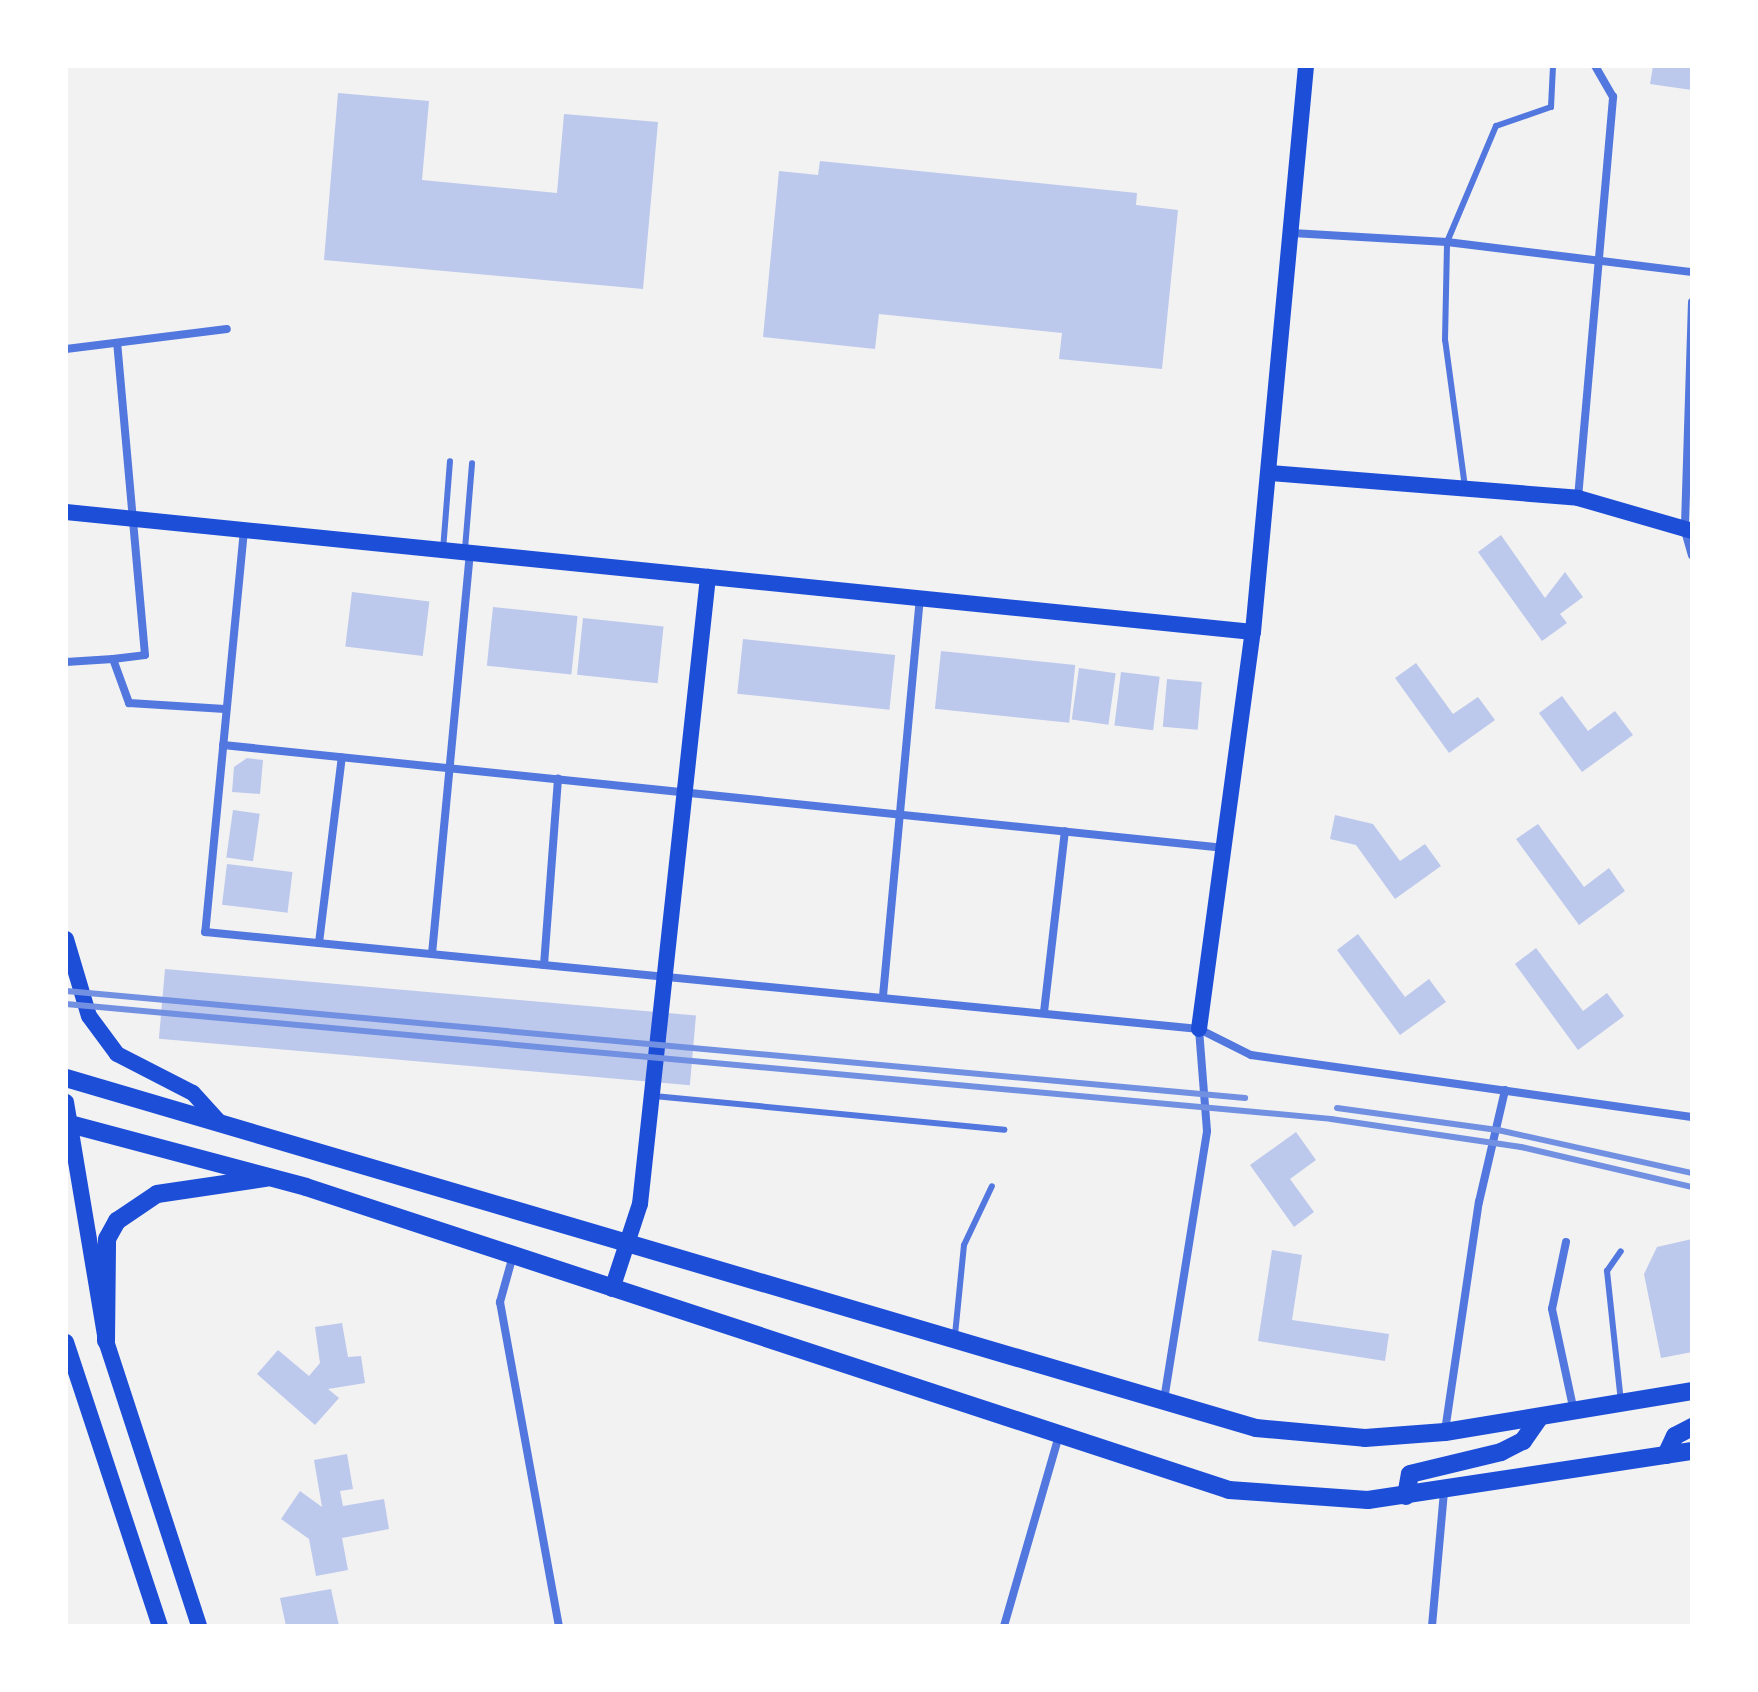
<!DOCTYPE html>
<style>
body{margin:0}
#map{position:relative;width:1758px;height:1692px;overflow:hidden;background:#f2f2f2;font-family:"Source Serif 4",serif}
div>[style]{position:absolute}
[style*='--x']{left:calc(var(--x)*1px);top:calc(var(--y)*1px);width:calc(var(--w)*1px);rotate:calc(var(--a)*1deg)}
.building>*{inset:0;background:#bdc9ec;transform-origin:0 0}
.service>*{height:6px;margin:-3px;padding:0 3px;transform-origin:3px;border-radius:3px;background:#5277de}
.minor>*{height:8px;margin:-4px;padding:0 4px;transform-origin:4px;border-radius:4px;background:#5277de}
.secondary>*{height:16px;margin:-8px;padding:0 8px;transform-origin:8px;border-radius:8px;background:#1d4ed8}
.primary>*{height:18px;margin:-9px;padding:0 9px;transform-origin:9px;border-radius:9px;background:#1d4ed8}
.rail>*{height:6px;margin:-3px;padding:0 3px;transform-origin:3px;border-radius:3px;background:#7290e2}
span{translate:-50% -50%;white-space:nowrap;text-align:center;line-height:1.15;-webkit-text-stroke:8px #fff;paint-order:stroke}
.frame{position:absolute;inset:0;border:68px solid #fff;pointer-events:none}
</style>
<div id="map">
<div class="building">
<i style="clip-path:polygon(1653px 66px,1692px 66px,1692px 90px,1650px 84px)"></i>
<i style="clip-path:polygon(338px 93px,429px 101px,422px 180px,557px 193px,564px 114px,658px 122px,643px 289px,324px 260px)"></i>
<i style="clip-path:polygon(820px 161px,1137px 193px,1136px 205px,1178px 210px,1162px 369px,1059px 359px,1062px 333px,879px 314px,875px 349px,763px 337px,779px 171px,818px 175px)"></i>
<i style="clip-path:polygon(1501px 535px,1545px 598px,1565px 572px,1583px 597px,1560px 614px,1567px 623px,1542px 641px,1478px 552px)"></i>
<i style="left:352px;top:592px;width:78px;height:55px;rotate:7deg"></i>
<i style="left:493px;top:607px;width:85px;height:59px;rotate:6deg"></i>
<i style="left:583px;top:618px;width:81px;height:57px;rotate:6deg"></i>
<i style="left:743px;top:639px;width:153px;height:55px;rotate:6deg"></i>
<i style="left:941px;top:651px;width:135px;height:58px;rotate:6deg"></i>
<i style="clip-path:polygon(1416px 663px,1453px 714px,1478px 697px,1495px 720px,1449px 753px,1395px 678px)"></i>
<i style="left:1079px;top:668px;width:37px;height:52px;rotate:8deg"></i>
<i style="left:1121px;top:672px;width:39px;height:54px;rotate:7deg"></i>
<i style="left:1167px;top:679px;width:35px;height:48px;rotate:5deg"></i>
<i style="clip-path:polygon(1562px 696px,1588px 731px,1615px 711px,1633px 735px,1582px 772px,1539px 713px)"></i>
<i style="clip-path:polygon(247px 758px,263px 760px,260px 794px,232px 792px,234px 767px)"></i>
<i style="left:233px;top:810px;width:27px;height:48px;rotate:8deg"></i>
<i style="clip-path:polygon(1335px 815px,1373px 824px,1400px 861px,1425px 844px,1441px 866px,1395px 899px,1356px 845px,1330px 839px)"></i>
<i style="clip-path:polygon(1538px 824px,1584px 887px,1609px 868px,1625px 891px,1579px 925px,1516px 839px)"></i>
<i style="left:227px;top:864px;width:66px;height:41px;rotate:7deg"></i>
<i style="clip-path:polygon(1358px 934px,1405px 997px,1429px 979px,1446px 1002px,1400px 1035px,1337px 950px)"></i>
<i style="clip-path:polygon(1536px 948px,1583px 1011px,1607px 993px,1624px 1016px,1578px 1050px,1515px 964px)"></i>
<i style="left:165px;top:969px;width:533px;height:70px;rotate:5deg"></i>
<i style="clip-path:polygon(1296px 1132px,1316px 1160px,1290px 1179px,1314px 1212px,1294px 1227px,1250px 1165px)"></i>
<i style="clip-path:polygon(1692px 1239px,1692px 1352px,1661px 1358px,1644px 1274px,1657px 1247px)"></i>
<i style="clip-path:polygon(1272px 1250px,1302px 1255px,1292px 1320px,1389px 1334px,1385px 1361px,1258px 1341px)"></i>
<i style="clip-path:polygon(342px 1323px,348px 1357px,361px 1356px,365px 1383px,328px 1389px,339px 1398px,315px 1425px,257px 1374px,278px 1350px,309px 1376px,320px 1363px,315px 1327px)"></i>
<i style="clip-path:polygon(347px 1454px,353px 1489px,340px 1491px,343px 1506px,384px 1499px,389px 1529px,342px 1538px,348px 1570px,316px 1576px,309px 1539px,281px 1519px,300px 1491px,322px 1507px,314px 1460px)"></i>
<i style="clip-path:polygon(331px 1589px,339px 1626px,286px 1626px,280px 1598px)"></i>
</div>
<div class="service">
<i style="--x:1465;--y:487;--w:148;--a:-97.7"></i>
<i style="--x:1445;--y:340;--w:98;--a:-88.8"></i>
<i style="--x:1447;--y:242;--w:126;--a:-67.1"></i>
<i style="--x:1496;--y:126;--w:58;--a:-19.1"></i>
<i style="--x:1551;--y:107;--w:41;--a:-87.2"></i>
<i style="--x:465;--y:549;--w:86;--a:-85.3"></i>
<i style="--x:443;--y:550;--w:89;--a:-85.5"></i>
<i style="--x:654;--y:1096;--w:352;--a:5.5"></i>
<i style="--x:955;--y:1335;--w:90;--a:-84.3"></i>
<i style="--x:964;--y:1245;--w:65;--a:-64.6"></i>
<i style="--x:1621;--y:1402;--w:132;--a:-96.1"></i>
<i style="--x:1607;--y:1271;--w:24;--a:-55"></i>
</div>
<div class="minor">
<i style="--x:1292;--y:233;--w:155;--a:3.3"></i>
<i style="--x:1447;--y:242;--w:247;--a:7"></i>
<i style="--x:1692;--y:302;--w:229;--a:91.8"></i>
<i style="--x:1685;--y:531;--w:25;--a:74"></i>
<i style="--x:66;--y:349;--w:162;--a:-7.1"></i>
<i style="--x:1578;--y:498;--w:403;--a:-85"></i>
<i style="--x:1613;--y:97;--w:36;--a:-120"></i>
<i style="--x:244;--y:530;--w:404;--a:95.5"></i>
<i style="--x:205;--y:932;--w:999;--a:5.57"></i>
<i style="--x:1199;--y:1029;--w:58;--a:26.6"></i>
<i style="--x:1251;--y:1055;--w:445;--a:8"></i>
<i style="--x:113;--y:659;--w:32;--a:-7"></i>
<i style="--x:145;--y:655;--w:313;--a:-95.1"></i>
<i style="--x:66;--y:662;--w:47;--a:-3.7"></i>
<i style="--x:113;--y:659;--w:47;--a:70"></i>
<i style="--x:129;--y:703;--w:96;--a:3.6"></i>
<i style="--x:223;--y:745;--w:1007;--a:5.87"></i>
<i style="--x:319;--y:943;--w:187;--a:-83"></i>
<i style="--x:432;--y:954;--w:403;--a:-84.6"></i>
<i style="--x:544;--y:965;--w:187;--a:-85.7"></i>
<i style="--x:883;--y:996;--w:399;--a:-84.7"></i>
<i style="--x:1044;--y:1012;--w:182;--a:-83.4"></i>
<i style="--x:1566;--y:1242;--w:68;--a:101.8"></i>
<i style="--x:1552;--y:1309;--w:105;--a:77.9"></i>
<i style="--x:512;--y:1259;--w:45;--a:105.6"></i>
<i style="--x:500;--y:1302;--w:329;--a:79.7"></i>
<i style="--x:1164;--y:1400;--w:272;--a:-80.9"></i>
<i style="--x:1207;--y:1131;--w:102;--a:-94.5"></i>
<i style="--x:1445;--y:1431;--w:232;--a:-81.6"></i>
<i style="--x:1479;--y:1202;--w:115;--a:-76.9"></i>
<i style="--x:1004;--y:1626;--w:195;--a:-73.9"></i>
<i style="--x:1432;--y:1626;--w:135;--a:-84.9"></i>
</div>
<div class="secondary">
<i style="--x:1270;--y:473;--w:309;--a:4.6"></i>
<i style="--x:1578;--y:498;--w:119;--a:16.1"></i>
<i style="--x:66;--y:512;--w:1193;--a:5.77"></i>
<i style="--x:66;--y:939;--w:80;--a:73.4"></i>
<i style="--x:89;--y:1016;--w:47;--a:53.6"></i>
<i style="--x:117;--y:1054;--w:85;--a:27.2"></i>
<i style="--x:193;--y:1093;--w:40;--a:48"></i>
<i style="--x:1199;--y:1029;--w:401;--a:-82.3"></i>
<i style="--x:1253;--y:632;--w:568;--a:-84.65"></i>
<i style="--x:66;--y:1102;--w:242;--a:80.5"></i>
<i style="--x:106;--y:1341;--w:300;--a:71.9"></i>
<i style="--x:612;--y:1289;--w:89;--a:-71.8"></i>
<i style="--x:640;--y:1204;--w:631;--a:-83.81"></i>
<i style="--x:66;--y:1342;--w:299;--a:71.7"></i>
</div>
<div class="primary">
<i style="--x:66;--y:1078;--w:1240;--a:16.39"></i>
<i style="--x:1256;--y:1428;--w:109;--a:5.2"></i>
<i style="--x:1365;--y:1438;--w:80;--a:-4.3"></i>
<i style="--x:1445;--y:1432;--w:250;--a:-9.4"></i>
<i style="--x:66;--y:1123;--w:248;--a:14.9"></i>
<i style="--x:306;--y:1187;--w:971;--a:18.17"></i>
<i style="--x:1229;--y:1490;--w:139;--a:4.1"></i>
<i style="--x:1368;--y:1500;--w:328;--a:-8.6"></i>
<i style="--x:106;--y:1341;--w:102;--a:-89.4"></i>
<i style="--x:107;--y:1239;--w:21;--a:-61"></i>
<i style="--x:117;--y:1221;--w:48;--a:-34"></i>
<i style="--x:157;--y:1194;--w:110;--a:-8.4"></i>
<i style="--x:1666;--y:1455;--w:21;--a:-65"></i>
<i style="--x:1675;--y:1436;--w:19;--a:-28"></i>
<i style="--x:1406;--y:1496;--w:22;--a:-80"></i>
<i style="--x:1410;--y:1474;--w:94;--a:-13.6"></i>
<i style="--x:1501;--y:1452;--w:25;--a:-27"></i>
<i style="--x:1523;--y:1441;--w:28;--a:-55"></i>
</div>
<div class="rail">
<i style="--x:66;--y:991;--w:1184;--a:5.19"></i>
<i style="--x:66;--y:1004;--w:1270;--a:5.19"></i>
<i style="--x:1331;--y:1119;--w:192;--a:8.4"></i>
<i style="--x:1521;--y:1147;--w:176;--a:13.2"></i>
<i style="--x:1337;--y:1108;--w:162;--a:7.8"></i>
<i style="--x:1498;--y:1130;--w:199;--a:12.5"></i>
</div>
<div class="frame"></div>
</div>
